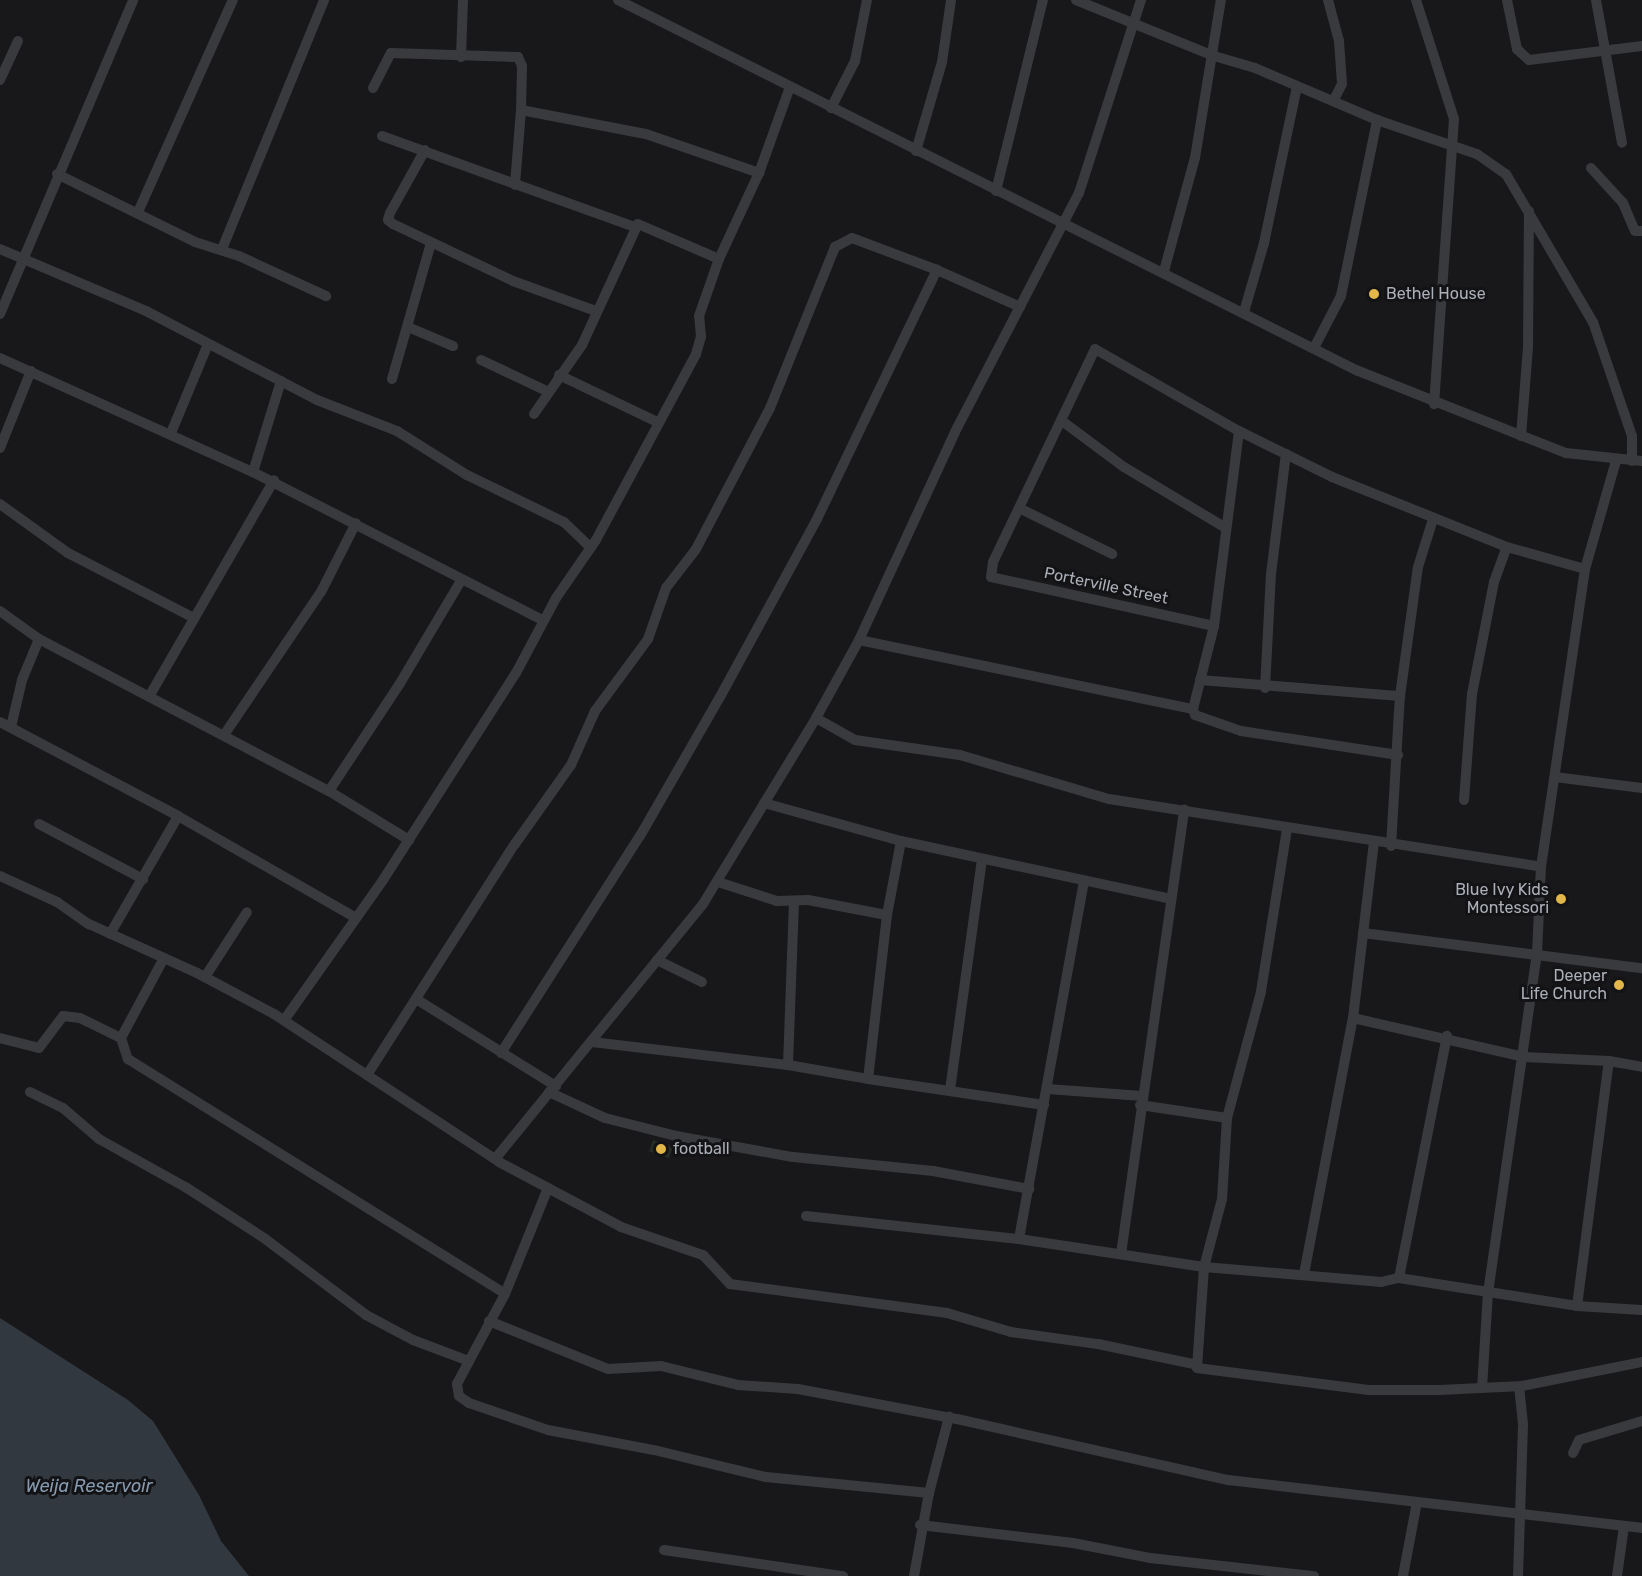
<!DOCTYPE html>
<style>
body{margin:0}
#map{position:relative;width:1642px;height:1576px;overflow:hidden;background:#18181a;font-family:Rubik,sans-serif}
div>[style]{position:absolute}
[style*='--x']{left:calc(var(--x)*1px);top:calc(var(--y)*1px);width:calc(var(--w)*1px);rotate:calc(var(--a)*1deg)}
.green>*{inset:0;background:#242c25;transform-origin:0 0}
.water>*{inset:0;background:#31383f}
.minor>*{height:10px;margin:-5px;padding:0 5px;transform-origin:5px;border-radius:5px;background:#393a3e}
.dots>*{width:16px;height:16px;translate:-50% -50%;box-sizing:border-box;border:3px solid #131315;border-radius:50%}
span{translate:-50% -50%;white-space:nowrap;text-align:center;line-height:1.15;-webkit-text-stroke:6px #131315;paint-order:stroke}
.poi-label{font-size:16px;color:#abafb8}
.left{translate:0 -50%;text-align:left}
.right{translate:-100% -50%;text-align:right}
.street-label{font-size:16px;color:#abafb8}
.water-label{font-size:18px;color:#869ab0;font-style:italic}
</style>
<div id="map">
<div class="green">
<i style="left:653px;top:1140px;width:21px;height:12px;rotate:19deg"></i>
</div>
<div class="water">
<i style="clip-path:polygon(0 1318px,128px 1400px,153px 1421px,199px 1495px,221px 1541px,249px 1576px,0 1576px)"></i>
</div>
<div class="minor">
<i style="--x:618;--y:0;--w:826;--a:26.63"></i>
<i style="--x:1356;--y:370;--w:226;--a:21.6"></i>
<i style="--x:1566;--y:453;--w:76;--a:6"></i>
<i style="--x:1076;--y:0;--w:149;--a:22.1"></i>
<i style="--x:1214;--y:56;--w:43;--a:16.3"></i>
<i style="--x:1255;--y:68;--w:133;--a:23.1"></i>
<i style="--x:1377;--y:120;--w:106;--a:18.8"></i>
<i style="--x:1477;--y:154;--w:35;--a:35"></i>
<i style="--x:1506;--y:174;--w:172;--a:59.6"></i>
<i style="--x:1593;--y:322;--w:120;--a:71.1"></i>
<i style="--x:1632;--y:436;--w:25;--a:90"></i>
<i style="--x:1328;--y:0;--w:42;--a:75"></i>
<i style="--x:1339;--y:41;--w:43;--a:86"></i>
<i style="--x:1342;--y:84;--w:18;--a:117"></i>
<i style="--x:1416;--y:0;--w:125;--a:72.3"></i>
<i style="--x:1454;--y:119;--w:286;--a:94"></i>
<i style="--x:1507;--y:0;--w:50;--a:78.5"></i>
<i style="--x:1517;--y:49;--w:16;--a:43"></i>
<i style="--x:1529;--y:60;--w:114;--a:-7.1"></i>
<i style="--x:1596;--y:0;--w:145;--a:79.7"></i>
<i style="--x:461;--y:57;--w:57;--a:-88"></i>
<i style="--x:0;--y:80;--w:43;--a:-65.2"></i>
<i style="--x:373;--y:88;--w:39;--a:-63"></i>
<i style="--x:391;--y:53;--w:127;--a:1.8"></i>
<i style="--x:518;--y:57;--w:10;--a:66"></i>
<i style="--x:522;--y:66;--w:44;--a:91.3"></i>
<i style="--x:521;--y:110;--w:75;--a:94.6"></i>
<i style="--x:831;--y:108;--w:53;--a:-62.9"></i>
<i style="--x:855;--y:61;--w:62;--a:-78.9"></i>
<i style="--x:521;--y:110;--w:127;--a:10.9"></i>
<i style="--x:646;--y:134;--w:120;--a:19"></i>
<i style="--x:382;--y:136;--w:269;--a:19.8"></i>
<i style="--x:425;--y:150;--w:72;--a:119.1"></i>
<i style="--x:390;--y:213;--w:7;--a:106"></i>
<i style="--x:388;--y:220;--w:6;--a:39"></i>
<i style="--x:393;--y:224;--w:133;--a:25.4"></i>
<i style="--x:513;--y:281;--w:88;--a:19.9"></i>
<i style="--x:916;--y:151;--w:93;--a:-73.7"></i>
<i style="--x:942;--y:62;--w:63;--a:-81.7"></i>
<i style="--x:1591;--y:168;--w:47;--a:47.6"></i>
<i style="--x:1623;--y:203;--w:30;--a:67"></i>
<i style="--x:1635;--y:231;--w:7;--a:0"></i>
<i style="--x:57;--y:174;--w:154;--a:26.2"></i>
<i style="--x:195;--y:242;--w:46;--a:17.7"></i>
<i style="--x:239;--y:256;--w:96;--a:24.7"></i>
<i style="--x:996;--y:191;--w:197;--a:-76.2"></i>
<i style="--x:138;--y:212;--w:232;--a:-65.9"></i>
<i style="--x:0;--y:249;--w:159;--a:23"></i>
<i style="--x:146;--y:311;--w:193;--a:27.5"></i>
<i style="--x:317;--y:400;--w:86;--a:21.2"></i>
<i style="--x:397;--y:431;--w:83;--a:32.2"></i>
<i style="--x:467;--y:475;--w:108;--a:25.9"></i>
<i style="--x:564;--y:522;--w:37;--a:44"></i>
<i style="--x:222;--y:249;--w:269;--a:-67.7"></i>
<i style="--x:1164;--y:271;--w:117;--a:-74.7"></i>
<i style="--x:1195;--y:158;--w:160;--a:-80.7"></i>
<i style="--x:1244;--y:312;--w:72;--a:-73.8"></i>
<i style="--x:1264;--y:243;--w:160;--a:-78.1"></i>
<i style="--x:0;--y:314;--w:341;--a:-67"></i>
<i style="--x:408;--y:327;--w:49;--a:22.9"></i>
<i style="--x:1314;--y:348;--w:59;--a:-62.6"></i>
<i style="--x:1341;--y:296;--w:180;--a:-78.4"></i>
<i style="--x:0;--y:358;--w:277;--a:24.3"></i>
<i style="--x:481;--y:360;--w:75;--a:25.2"></i>
<i style="--x:559;--y:375;--w:109;--a:25.6"></i>
<i style="--x:392;--y:379;--w:141;--a:-74"></i>
<i style="--x:281;--y:381;--w:95;--a:107.1"></i>
<i style="--x:253;--y:472;--w:325;--a:27.1"></i>
<i style="--x:534;--y:414;--w:84;--a:-55.2"></i>
<i style="--x:582;--y:345;--w:133;--a:-65.2"></i>
<i style="--x:638;--y:224;--w:88;--a:23.4"></i>
<i style="--x:1062;--y:421;--w:77;--a:36.6"></i>
<i style="--x:1124;--y:467;--w:119;--a:30.9"></i>
<i style="--x:1239;--y:431;--w:197;--a:97.3"></i>
<i style="--x:1214;--y:626;--w:86;--a:104.2"></i>
<i style="--x:1193;--y:709;--w:6;--a:72"></i>
<i style="--x:1195;--y:715;--w:49;--a:19.2"></i>
<i style="--x:1241;--y:731;--w:159;--a:8.7"></i>
<i style="--x:171;--y:433;--w:96;--a:-67.4"></i>
<i style="--x:1521;--y:436;--w:88;--a:-85.5"></i>
<i style="--x:1528;--y:348;--w:137;--a:-89.6"></i>
<i style="--x:0;--y:448;--w:83;--a:-68.1"></i>
<i style="--x:0;--y:504;--w:84;--a:35.8"></i>
<i style="--x:68;--y:553;--w:142;--a:27.3"></i>
<i style="--x:1019;--y:508;--w:104;--a:26.3"></i>
<i style="--x:0;--y:611;--w:48;--a:35.7"></i>
<i style="--x:39;--y:639;--w:327;--a:27.7"></i>
<i style="--x:329;--y:791;--w:94;--a:31.5"></i>
<i style="--x:1214;--y:626;--w:228;--a:-167.6"></i>
<i style="--x:991;--y:577;--w:15;--a:-82"></i>
<i style="--x:993;--y:562;--w:236;--a:-64.4"></i>
<i style="--x:1095;--y:349;--w:166;--a:29.7"></i>
<i style="--x:1239;--y:431;--w:104;--a:26.3"></i>
<i style="--x:1332;--y:477;--w:188;--a:21.8"></i>
<i style="--x:1507;--y:547;--w:81;--a:15.8"></i>
<i style="--x:859;--y:640;--w:341;--a:11.7"></i>
<i style="--x:1200;--y:680;--w:201;--a:4.6"></i>
<i style="--x:1265;--y:688;--w:114;--a:-87"></i>
<i style="--x:1271;--y:574;--w:121;--a:-82.9"></i>
<i style="--x:150;--y:695;--w:248;--a:-60"></i>
<i style="--x:816;--y:718;--w:45;--a:29.4"></i>
<i style="--x:855;--y:740;--w:106;--a:8.1"></i>
<i style="--x:960;--y:755;--w:155;--a:16.5"></i>
<i style="--x:1109;--y:799;--w:437;--a:8.9"></i>
<i style="--x:0;--y:722;--w:201;--a:27.8"></i>
<i style="--x:178;--y:816;--w:205;--a:29.8"></i>
<i style="--x:11;--y:727;--w:48;--a:-76.8"></i>
<i style="--x:22;--y:680;--w:44;--a:-67.5"></i>
<i style="--x:224;--y:735;--w:173;--a:-55.9"></i>
<i style="--x:321;--y:592;--w:77;--a:-63.1"></i>
<i style="--x:1555;--y:777;--w:88;--a:7.2"></i>
<i style="--x:329;--y:791;--w:127;--a:-56.6"></i>
<i style="--x:399;--y:685;--w:123;--a:-59.3"></i>
<i style="--x:1464;--y:800;--w:106;--a:-85.7"></i>
<i style="--x:1472;--y:694;--w:114;--a:-78.9"></i>
<i style="--x:1494;--y:582;--w:37;--a:-70"></i>
<i style="--x:764;--y:803;--w:142;--a:15.5"></i>
<i style="--x:901;--y:841;--w:276;--a:12.1"></i>
<i style="--x:39;--y:824;--w:118;--a:27.9"></i>
<i style="--x:1287;--y:829;--w:165;--a:99.1"></i>
<i style="--x:1261;--y:992;--w:131;--a:105.1"></i>
<i style="--x:1227;--y:1118;--w:81;--a:93.5"></i>
<i style="--x:1222;--y:1199;--w:70;--a:104.8"></i>
<i style="--x:1204;--y:1267;--w:101;--a:94"></i>
<i style="--x:1197;--y:1368;--w:173;--a:7.3"></i>
<i style="--x:1369;--y:1390;--w:71;--a:0"></i>
<i style="--x:1440;--y:1390;--w:82;--a:-2.8"></i>
<i style="--x:1522;--y:1386;--w:122;--a:-11.3"></i>
<i style="--x:901;--y:841;--w:75;--a:100.7"></i>
<i style="--x:887;--y:915;--w:165;--a:96.6"></i>
<i style="--x:868;--y:1079;--w:178;--a:8.4"></i>
<i style="--x:1391;--y:846;--w:150;--a:-86.6"></i>
<i style="--x:1400;--y:696;--w:130;--a:-82.1"></i>
<i style="--x:1418;--y:567;--w:50;--a:-72.6"></i>
<i style="--x:0;--y:876;--w:63;--a:24.5"></i>
<i style="--x:57;--y:902;--w:39;--a:35"></i>
<i style="--x:89;--y:924;--w:119;--a:24.4"></i>
<i style="--x:197;--y:973;--w:87;--a:28"></i>
<i style="--x:274;--y:1014;--w:269;--a:33.3"></i>
<i style="--x:499;--y:1162;--w:138;--a:28"></i>
<i style="--x:621;--y:1227;--w:87;--a:18.9"></i>
<i style="--x:703;--y:1255;--w:40;--a:47"></i>
<i style="--x:730;--y:1284;--w:219;--a:7.6"></i>
<i style="--x:947;--y:1313;--w:67;--a:16.5"></i>
<i style="--x:1011;--y:1332;--w:88;--a:7.9"></i>
<i style="--x:1098;--y:1344;--w:98;--a:11.8"></i>
<i style="--x:1084;--y:881;--w:364;--a:100.3"></i>
<i style="--x:1019;--y:1239;--w:187;--a:8.6"></i>
<i style="--x:1204;--y:1267;--w:178;--a:4.8"></i>
<i style="--x:1381;--y:1282;--w:18;--a:-13"></i>
<i style="--x:1399;--y:1278;--w:180;--a:8.9"></i>
<i style="--x:1577;--y:1306;--w:65;--a:3.5"></i>
<i style="--x:718;--y:882;--w:62;--a:17.9"></i>
<i style="--x:777;--y:901;--w:31;--a:-2"></i>
<i style="--x:808;--y:900;--w:80;--a:10.8"></i>
<i style="--x:1363;--y:933;--w:281;--a:7.2"></i>
<i style="--x:110;--y:934;--w:136;--a:-60"></i>
<i style="--x:164;--y:958;--w:91;--a:118.3"></i>
<i style="--x:121;--y:1038;--w:22;--a:72"></i>
<i style="--x:128;--y:1059;--w:444;--a:31.9"></i>
<i style="--x:657;--y:960;--w:50;--a:26.1"></i>
<i style="--x:205;--y:977;--w:77;--a:-57.1"></i>
<i style="--x:416;--y:999;--w:165;--a:31.9"></i>
<i style="--x:1353;--y:1018;--w:175;--a:12.8"></i>
<i style="--x:1524;--y:1057;--w:85;--a:2.7"></i>
<i style="--x:1609;--y:1061;--w:34;--a:10"></i>
<i style="--x:285;--y:1019;--w:170;--a:-54.8"></i>
<i style="--x:383;--y:880;--w:246;--a:-57.3"></i>
<i style="--x:516;--y:673;--w:85;--a:-61.9"></i>
<i style="--x:556;--y:598;--w:70;--a:-55.4"></i>
<i style="--x:596;--y:540;--w:211;--a:-61.7"></i>
<i style="--x:696;--y:354;--w:18;--a:-74"></i>
<i style="--x:701;--y:337;--w:21;--a:-95"></i>
<i style="--x:699;--y:316;--w:60;--a:-70.7"></i>
<i style="--x:719;--y:259;--w:95;--a:-65.1"></i>
<i style="--x:759;--y:173;--w:91;--a:-70.2"></i>
<i style="--x:0;--y:1038;--w:40;--a:14.4"></i>
<i style="--x:39;--y:1048;--w:40;--a:-53"></i>
<i style="--x:63;--y:1016;--w:17;--a:7"></i>
<i style="--x:80;--y:1018;--w:46;--a:26"></i>
<i style="--x:592;--y:1042;--w:197;--a:6.7"></i>
<i style="--x:788;--y:1065;--w:81;--a:9.9"></i>
<i style="--x:501;--y:1053;--w:258;--a:-57.4"></i>
<i style="--x:640;--y:836;--w:160;--a:-60.1"></i>
<i style="--x:720;--y:697;--w:200;--a:-61.4"></i>
<i style="--x:816;--y:521;--w:279;--a:-64.3"></i>
<i style="--x:788;--y:1065;--w:164;--a:-87.9"></i>
<i style="--x:367;--y:1075;--w:274;--a:-57.4"></i>
<i style="--x:515;--y:844;--w:97;--a:-54.7"></i>
<i style="--x:571;--y:765;--w:59;--a:-66"></i>
<i style="--x:595;--y:711;--w:89;--a:-53.6"></i>
<i style="--x:648;--y:639;--w:54;--a:-70.6"></i>
<i style="--x:666;--y:588;--w:49;--a:-52.4"></i>
<i style="--x:696;--y:549;--w:159;--a:-62.3"></i>
<i style="--x:770;--y:408;--w:174;--a:-68"></i>
<i style="--x:835;--y:247;--w:19;--a:-28"></i>
<i style="--x:852;--y:238;--w:91;--a:20.6"></i>
<i style="--x:937;--y:270;--w:91;--a:24"></i>
<i style="--x:1048;--y:1089;--w:94;--a:4.3"></i>
<i style="--x:950;--y:1090;--w:233;--a:-82.1"></i>
<i style="--x:30;--y:1092;--w:37;--a:26"></i>
<i style="--x:63;--y:1108;--w:48;--a:40.7"></i>
<i style="--x:99;--y:1139;--w:101;--a:29.1"></i>
<i style="--x:187;--y:1188;--w:92;--a:33"></i>
<i style="--x:264;--y:1238;--w:128;--a:37"></i>
<i style="--x:366;--y:1315;--w:53;--a:28"></i>
<i style="--x:413;--y:1340;--w:60;--a:20.6"></i>
<i style="--x:549;--y:1092;--w:62;--a:24.9"></i>
<i style="--x:605;--y:1118;--w:73;--a:14.2"></i>
<i style="--x:676;--y:1136;--w:119;--a:10.2"></i>
<i style="--x:793;--y:1157;--w:141;--a:5.7"></i>
<i style="--x:933;--y:1171;--w:98;--a:10.6"></i>
<i style="--x:1140;--y:1105;--w:88;--a:8.5"></i>
<i style="--x:495;--y:1159;--w:329;--a:-50.8"></i>
<i style="--x:703;--y:904;--w:218;--a:-58.7"></i>
<i style="--x:816;--y:718;--w:89;--a:-61.1"></i>
<i style="--x:859;--y:640;--w:229;--a:-65.2"></i>
<i style="--x:955;--y:432;--w:269;--a:-62.6"></i>
<i style="--x:1079;--y:193;--w:203;--a:-72.2"></i>
<i style="--x:548;--y:1188;--w:114;--a:112.1"></i>
<i style="--x:505;--y:1294;--w:102;--a:118.1"></i>
<i style="--x:457;--y:1384;--w:12;--a:81"></i>
<i style="--x:459;--y:1396;--w:12;--a:35"></i>
<i style="--x:469;--y:1403;--w:83;--a:18.9"></i>
<i style="--x:548;--y:1430;--w:108;--a:10.7"></i>
<i style="--x:654;--y:1450;--w:115;--a:13.6"></i>
<i style="--x:766;--y:1477;--w:164;--a:5.6"></i>
<i style="--x:929;--y:1493;--w:79;--a:-75.3"></i>
<i style="--x:806;--y:1216;--w:214;--a:6.2"></i>
<i style="--x:1121;--y:1254;--w:449;--a:-81.9"></i>
<i style="--x:1304;--y:1274;--w:261;--a:-79.2"></i>
<i style="--x:1353;--y:1018;--w:176;--a:-83.2"></i>
<i style="--x:1399;--y:1278;--w:247;--a:-78.8"></i>
<i style="--x:1577;--y:1306;--w:247;--a:-82.6"></i>
<i style="--x:489;--y:1321;--w:128;--a:22"></i>
<i style="--x:608;--y:1369;--w:53;--a:-3.2"></i>
<i style="--x:661;--y:1366;--w:79;--a:13.9"></i>
<i style="--x:738;--y:1385;--w:60;--a:3.8"></i>
<i style="--x:798;--y:1389;--w:162;--a:10.7"></i>
<i style="--x:957;--y:1419;--w:278;--a:12.7"></i>
<i style="--x:1228;--y:1480;--w:417;--a:6.6"></i>
<i style="--x:1482;--y:1388;--w:95;--a:-86.4"></i>
<i style="--x:1488;--y:1293;--w:343;--a:-81.8"></i>
<i style="--x:1537;--y:954;--w:87;--a:-87.4"></i>
<i style="--x:1541;--y:867;--w:301;--a:-81.6"></i>
<i style="--x:1585;--y:569;--w:112;--a:-74"></i>
<i style="--x:1573;--y:1453;--w:14;--a:-65"></i>
<i style="--x:1579;--y:1440;--w:66;--a:-16.8"></i>
<i style="--x:920;--y:1525;--w:154;--a:6.7"></i>
<i style="--x:1073;--y:1543;--w:78;--a:11"></i>
<i style="--x:1150;--y:1558;--w:165;--a:6.3"></i>
<i style="--x:664;--y:1550;--w:181;--a:8.3"></i>
<i style="--x:914;--y:1576;--w:84;--a:-79.8"></i>
<i style="--x:1403;--y:1576;--w:75;--a:-79.3"></i>
<i style="--x:1518;--y:1576;--w:152;--a:-88.1"></i>
<i style="--x:1523;--y:1424;--w:37;--a:-96"></i>
<i style="--x:1617;--y:1576;--w:50;--a:-82"></i>
</div>
<div class="dots">
<i style="left:1374px;top:294px;background:#e2b648"></i>
<i style="left:1561px;top:899px;background:#e2b648"></i>
<i style="left:1619px;top:985px;background:#e2b648"></i>
<i style="left:661px;top:1149px;background:#e2b648"></i>
</div>
<div class="poi-label">
<span class="left" style="left:1386px;top:294px">Bethel House</span>
<span class="right" style="left:1549px;top:899px">Blue Ivy Kids<br>Montessori</span>
<span class="right" style="left:1607px;top:985px">Deeper<br>Life Church</span>
<span class="left" style="left:673px;top:1149px">football</span>
</div>
<div class="street-label">
<span style="left:1106px;top:586px;rotate:12deg">Porterville Street</span>
</div>
<div class="water-label">
<span style="left:89px;top:1486px">Weija Reservoir</span>
</div>
</div>
